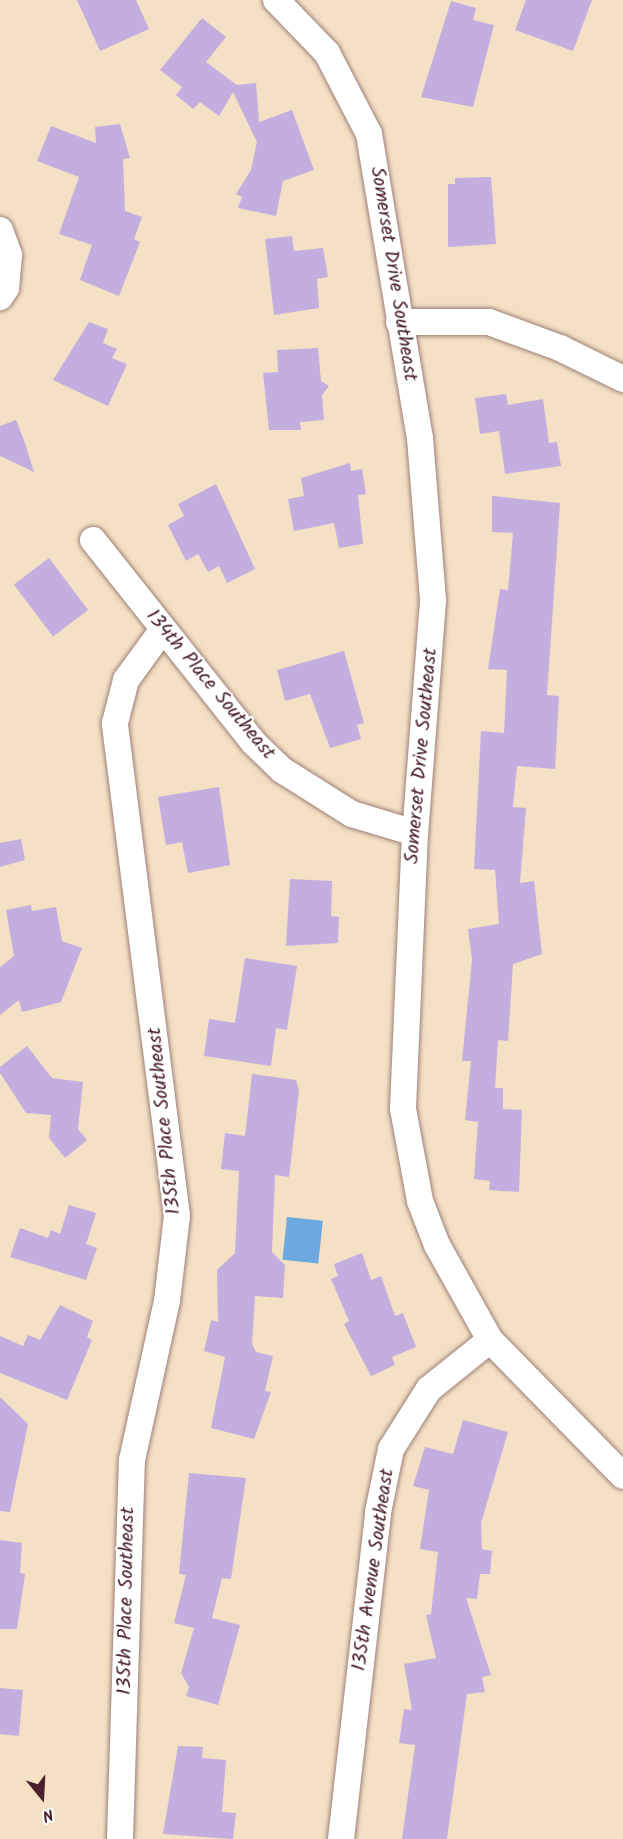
<!DOCTYPE html>
<style>
body{margin:0}
#map{position:relative;width:623px;height:1839px;overflow:hidden;background:#f3e0c5;font-family:Kalam,sans-serif}
div>[style]{position:absolute}
[style*='--x']{left:calc(var(--x)*1px);top:calc(var(--y)*1px);width:calc(var(--w)*1px);rotate:calc(var(--a)*1deg)}
.water>*{inset:0;background:#6ca9de;transform-origin:0 0}
.building>*{inset:0;background:#c4aedf;transform-origin:0 0}
.roads{filter:drop-shadow(0 0 2px #9e8078) drop-shadow(0 0 2px #9e8078)}
.minor>*{height:26px;margin:-13px;padding:0 13px;transform-origin:13px;border-radius:13px;background:#fff}
span{translate:-50% -50%;white-space:nowrap;text-align:center;line-height:1.15;-webkit-text-stroke:4.5px #fff;paint-order:stroke}
.street-label{font-size:20px;color:#4a1f2b}
.north{position:absolute;left:12px;top:1767px;width:60px;height:60px;-webkit-text-stroke:4px #fff;paint-order:stroke;rotate:162deg;font-size:16px;font-weight:700;line-height:24px;text-align:center;color:#4a1f2b}
.north::after{content:'';display:block;margin:auto;width:21px;height:27px;background:#4a1f2b;clip-path:polygon(50% 0,100% 100%,50% 72%,0 100%)}
</style>
<div id="map">
<div class="water">
<i style="left:287px;top:1217px;width:36px;height:43px;rotate:6deg"></i>
</div>
<div class="building">
<i style="clip-path:polygon(77px 0,136px 0,149px 29px,100px 51px)"></i>
<i style="clip-path:polygon(526px 0,592px 0,573px 51px,515px 30px)"></i>
<i style="clip-path:polygon(451px 1px,476px 8px,473px 20px,494px 25px,473px 107px,421px 97px)"></i>
<i style="clip-path:polygon(202px 18px,226px 37px,206px 62px,237px 85px,256px 83px,259px 122px,292px 110px,314px 170px,283px 181px,276px 216px,238px 208px,242px 197px,236px 194px,251px 170px,257px 142px,233px 92px,219px 116px,200px 102px,193px 109px,176px 95px,182px 87px,160px 70px)"></i>
<i style="clip-path:polygon(120px 124px,130px 158px,123px 159px,125px 211px,142px 217px,134px 239px,140px 242px,119px 296px,80px 280px,92px 245px,59px 234px,79px 177px,37px 161px,51px 126px,96px 143px,95px 127px)"></i>
<i style="clip-path:polygon(491px 177px,496px 244px,448px 247px,448px 184px,455px 184px,455px 178px)"></i>
<i style="clip-path:polygon(292px 236px,294px 251px,323px 248px,328px 277px,317px 279px,319px 308px,274px 315px,265px 239px)"></i>
<i style="clip-path:polygon(89px 322px,108px 329px,103px 343px,117px 349px,112px 358px,127px 364px,108px 406px,53px 380px)"></i>
<i style="clip-path:polygon(318px 348px,321px 381px,329px 386px,322px 395px,324px 420px,300px 422px,301px 430px,269px 430px,263px 373px,278px 372px,277px 350px)"></i>
<i style="clip-path:polygon(506px 394px,508px 405px,543px 399px,549px 443px,557px 442px,561px 466px,505px 474px,499px 431px,480px 434px,475px 398px)"></i>
<i style="clip-path:polygon(16px 420px,25px 443px,34px 472px,0 456px,0 426px)"></i>
<i style="clip-path:polygon(350px 463px,351px 471px,362px 469px,366px 494px,358px 495px,363px 544px,339px 548px,334px 523px,294px 531px,288px 499px,304px 496px,301px 478px)"></i>
<i style="clip-path:polygon(216px 484px,255px 569px,227px 583px,219px 566px,208px 572px,198px 554px,186px 561px,168px 525px,184px 516px,178px 504px)"></i>
<i style="clip-path:polygon(492px 496px,560px 503px,547px 695px,559px 696px,555px 769px,517px 766px,513px 807px,526px 808px,520px 883px,534px 881px,542px 954px,513px 964px,508px 1041px,498px 1040px,495px 1088px,503px 1088px,503px 1109px,522px 1110px,519px 1192px,489px 1190px,490px 1181px,474px 1179px,478px 1122px,465px 1120px,471px 1061px,462px 1061px,472px 960px,468px 929px,499px 924px,495px 870px,474px 869px,481px 731px,504px 733px,507px 670px,488px 669px,500px 589px,508px 590px,513px 533px,492px 532px)"></i>
<i style="left:49px;top:558px;width:65px;height:44px;rotate:53deg"></i>
<i style="clip-path:polygon(344px 651px,364px 723px,357px 725px,361px 739px,330px 748px,310px 694px,285px 701px,277px 670px)"></i>
<i style="clip-path:polygon(219px 787px,230px 865px,188px 873px,182px 842px,166px 845px,158px 797px)"></i>
<i style="clip-path:polygon(21px 839px,25px 860px,0 867px,0 843px)"></i>
<i style="clip-path:polygon(290px 879px,332px 881px,331px 916px,339px 917px,338px 943px,286px 946px)"></i>
<i style="clip-path:polygon(31px 905px,32px 911px,56px 907px,62px 941px,82px 948px,61px 1002px,22px 1012px,19px 1000px,0 1015px,0 967px,14px 956px,6px 910px)"></i>
<i style="clip-path:polygon(245px 958px,297px 966px,287px 1030px,276px 1028px,271px 1066px,204px 1056px,209px 1019px,235px 1023px)"></i>
<i style="clip-path:polygon(27px 1046px,52px 1078px,83px 1082px,78px 1129px,87px 1140px,65px 1158px,49px 1138px,51px 1115px,26px 1113px,0 1073px,0 1067px)"></i>
<i style="clip-path:polygon(252px 1074px,296px 1080px,299px 1091px,289px 1177px,275px 1175px,272px 1252px,285px 1265px,283px 1298px,255px 1296px,252px 1344px,256px 1352px,273px 1356px,265px 1391px,271px 1392px,254px 1439px,211px 1428px,225px 1357px,204px 1351px,211px 1320px,218px 1322px,217px 1270px,235px 1253px,239px 1171px,221px 1169px,225px 1133px,245px 1136px)"></i>
<i style="clip-path:polygon(69px 1205px,96px 1213px,86px 1244px,97px 1248px,86px 1280px,10px 1257px,20px 1228px,48px 1238px,51px 1230px,60px 1234px)"></i>
<i style="clip-path:polygon(362px 1253px,371px 1280px,381px 1276px,395px 1316px,403px 1313px,416px 1347px,392px 1357px,395px 1365px,371px 1376px,344px 1324px,349px 1321px,331px 1279px,338px 1276px,334px 1264px)"></i>
<i style="clip-path:polygon(60px 1305px,93px 1321px,87px 1337px,92px 1340px,67px 1400px,0 1373px,0 1336px,23px 1346px,28px 1335px,40px 1340px)"></i>
<i style="clip-path:polygon(0 1397px,28px 1424px,10px 1512px,0 1511px)"></i>
<i style="clip-path:polygon(463px 1420px,508px 1432px,481px 1523px,482px 1549px,492px 1551px,490px 1574px,480px 1574px,477px 1599px,466px 1598px,491px 1675px,482px 1677px,485px 1692px,467px 1694px,447px 1839px,402px 1839px,415px 1745px,399px 1743px,404px 1709px,412px 1710px,404px 1664px,436px 1658px,426px 1615px,431px 1614px,438px 1552px,420px 1549px,429px 1490px,413px 1486px,425px 1447px,453px 1454px)"></i>
<i style="clip-path:polygon(189px 1473px,246px 1478px,231px 1579px,222px 1578px,212px 1618px,240px 1625px,218px 1705px,186px 1696px,189px 1687px,181px 1673px,194px 1628px,174px 1623px,186px 1575px,179px 1574px)"></i>
<i style="clip-path:polygon(0 1540px,22px 1543px,20px 1573px,25px 1574px,17px 1629px,0 1629px)"></i>
<i style="left:0;top:1688px;width:23px;height:46px;rotate:5deg"></i>
<i style="clip-path:polygon(178px 1746px,203px 1747px,202px 1758px,226px 1760px,222px 1812px,236px 1813px,233px 1839px,163px 1834px)"></i>
</div>
<div class="roads">
<div class="minor">
<i style="--x:276;--y:0;--w:74;--a:46.1"></i>
<i style="--x:327;--y:53;--w:91;--a:62.6"></i>
<i style="--x:369;--y:134;--w:308;--a:80.5"></i>
<i style="--x:420;--y:438;--w:164;--a:85.4"></i>
<i style="--x:433;--y:601;--w:233;--a:94.4"></i>
<i style="--x:415;--y:833;--w:276;--a:92.5"></i>
<i style="--x:403;--y:1109;--w:94;--a:79.5"></i>
<i style="--x:420;--y:1201;--w:47;--a:68.9"></i>
<i style="--x:437;--y:1245;--w:109;--a:60.8"></i>
<i style="--x:490;--y:1340;--w:190;--a:45.6"></i>
<i style="--x:0;--y:230;--w:27;--a:70"></i>
<i style="--x:9;--y:255;--w:33;--a:95"></i>
<i style="--x:6;--y:288;--w:11;--a:124"></i>
<i style="--x:399;--y:322;--w:90;--a:0"></i>
<i style="--x:489;--y:322;--w:76;--a:20.1"></i>
<i style="--x:560;--y:348;--w:70;--a:26.2"></i>
<i style="--x:93;--y:540;--w:258;--a:51.6"></i>
<i style="--x:253;--y:742;--w:40;--a:44"></i>
<i style="--x:282;--y:770;--w:83;--a:32.2"></i>
<i style="--x:352;--y:814;--w:66;--a:16.8"></i>
<i style="--x:120;--y:1839;--w:379;--a:-88.2"></i>
<i style="--x:132;--y:1460;--w:163;--a:-77.6"></i>
<i style="--x:167;--y:1301;--w:86;--a:-83.3"></i>
<i style="--x:177;--y:1216;--w:497;--a:-97.2"></i>
<i style="--x:115;--y:723;--w:44;--a:-75.7"></i>
<i style="--x:126;--y:680;--w:63;--a:-54"></i>
<i style="--x:341;--y:1839;--w:329;--a:-83.5"></i>
<i style="--x:378;--y:1512;--w:64;--a:-78.3"></i>
<i style="--x:391;--y:1449;--w:71;--a:-57.7"></i>
<i style="--x:429;--y:1389;--w:78;--a:-38.8"></i>
</div>
</div>
<div class="street-label">
<span style="left:393px;top:274px;rotate:81deg">Somerset Drive Southeast</span>
<span style="left:210px;top:685px;rotate:50deg">134th Place Southeast</span>
<span style="left:422px;top:756px;rotate:-85deg">Somerset Drive Southeast</span>
<span style="left:165px;top:1121px;rotate:-96deg">135th Place Southeast</span>
<span style="left:374px;top:1570px;rotate:-82deg">135th Avenue Southeast</span>
<span style="left:127px;top:1601px;rotate:-89deg">135th Place Southeast</span>
</div>
<div class="north">N</div>
</div>
